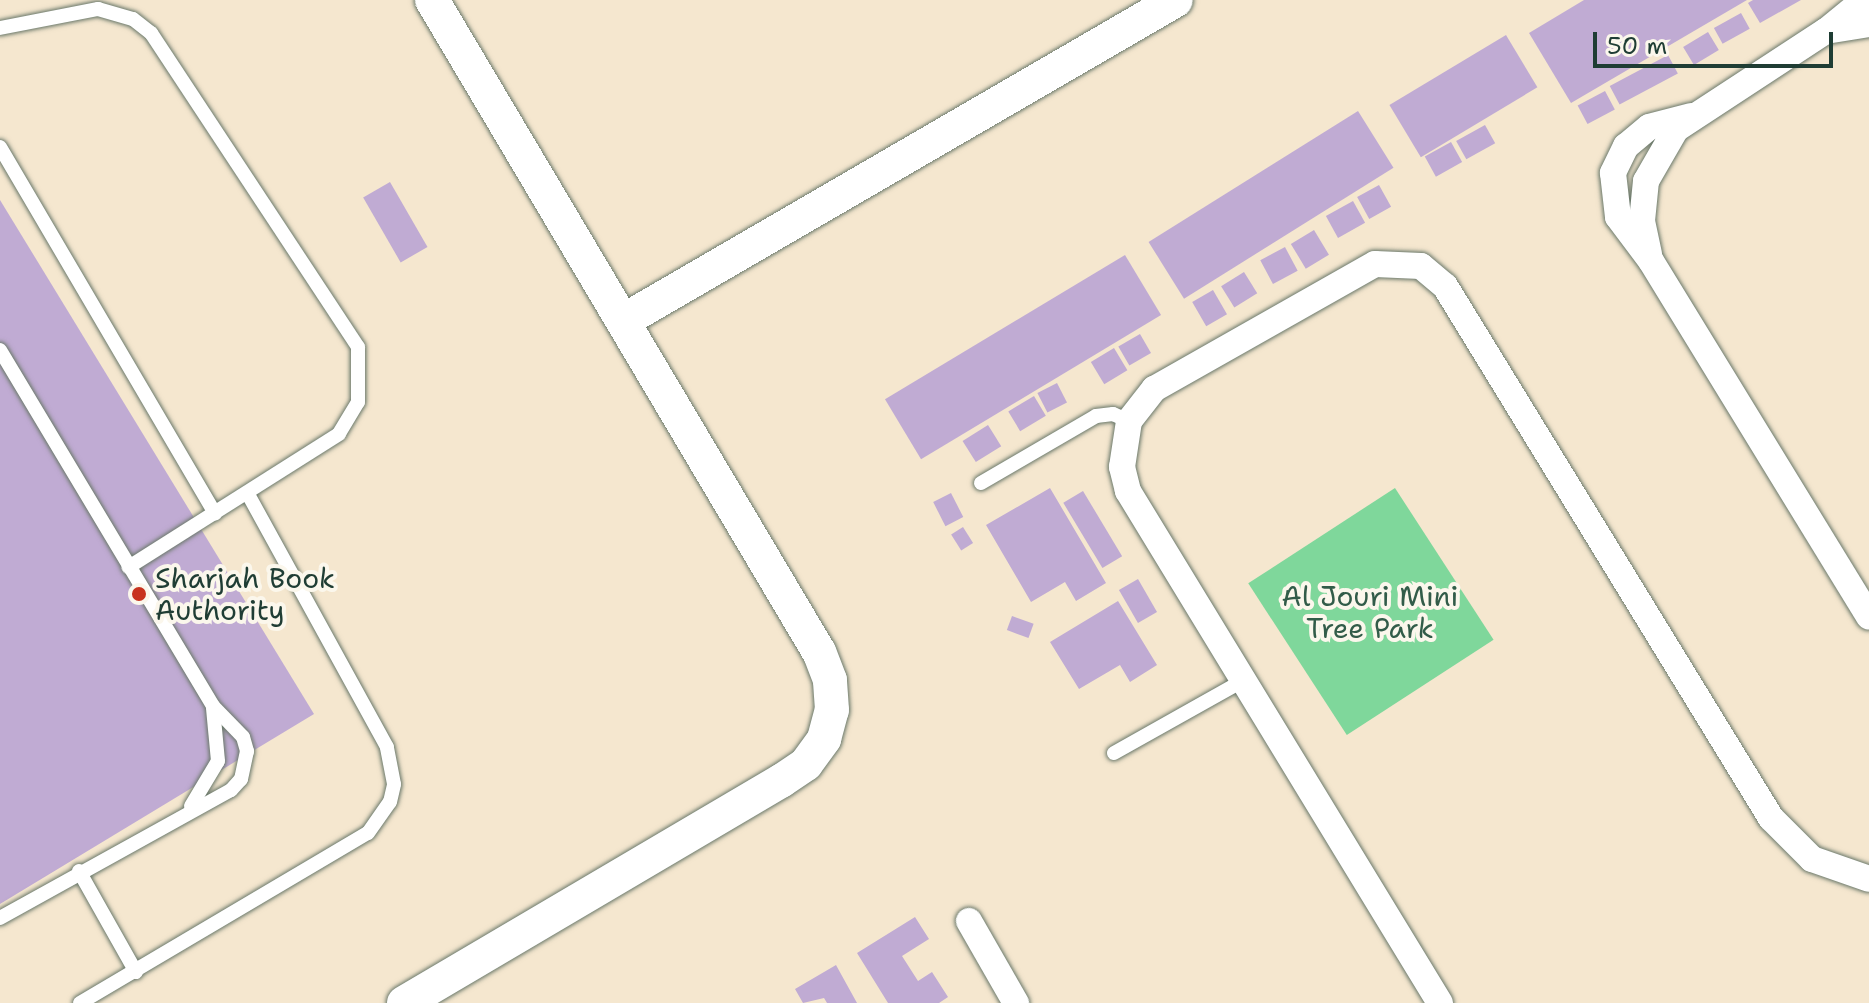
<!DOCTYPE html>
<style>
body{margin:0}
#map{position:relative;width:1869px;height:1003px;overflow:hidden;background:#f5e7cf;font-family:"Shantell Sans",sans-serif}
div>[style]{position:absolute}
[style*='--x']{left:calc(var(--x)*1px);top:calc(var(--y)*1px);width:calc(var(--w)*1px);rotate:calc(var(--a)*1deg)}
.green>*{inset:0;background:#7fd79b;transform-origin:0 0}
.building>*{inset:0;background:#c0abd3;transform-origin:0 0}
.roads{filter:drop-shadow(0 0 2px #6a786a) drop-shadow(0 0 2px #6a786a)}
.service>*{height:14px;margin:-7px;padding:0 7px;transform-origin:7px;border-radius:7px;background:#fff}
.minor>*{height:26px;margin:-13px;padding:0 13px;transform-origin:13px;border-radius:13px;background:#fff}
.tertiary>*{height:34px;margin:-17px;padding:0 17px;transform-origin:17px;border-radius:17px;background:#fff}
.dots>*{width:22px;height:22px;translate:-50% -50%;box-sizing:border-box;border:4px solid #fbf7ec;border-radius:50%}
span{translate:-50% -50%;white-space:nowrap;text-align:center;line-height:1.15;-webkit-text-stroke:8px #fbf7ec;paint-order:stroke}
.poi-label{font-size:28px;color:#1f3d34}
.left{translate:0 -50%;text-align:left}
.park-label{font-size:28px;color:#325c49}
.scale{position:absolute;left:1593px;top:32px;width:240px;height:36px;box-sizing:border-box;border:4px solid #1f3d34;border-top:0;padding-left:10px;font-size:24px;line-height:28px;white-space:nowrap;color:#1f3d34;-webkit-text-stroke:6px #fbf7ec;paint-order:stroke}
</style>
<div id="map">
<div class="green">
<i style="left:1395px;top:488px;width:181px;height:175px;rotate:57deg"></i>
</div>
<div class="building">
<i style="clip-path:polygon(1584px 0,1747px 0,1571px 103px,1529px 33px)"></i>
<i style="clip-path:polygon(1753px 0,1801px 0,1760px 23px,1748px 3px)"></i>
<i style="left:1741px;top:13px;width:18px;height:31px;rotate:61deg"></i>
<i style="left:1708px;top:32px;width:21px;height:29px;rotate:59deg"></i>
<i style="left:1506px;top:35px;width:61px;height:136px;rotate:59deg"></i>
<i style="left:1668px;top:55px;width:21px;height:66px;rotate:62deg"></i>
<i style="left:1605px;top:91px;width:21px;height:31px;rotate:62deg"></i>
<i style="left:1358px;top:111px;width:67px;height:247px;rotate:58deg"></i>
<i style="left:1485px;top:125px;width:21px;height:33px;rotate:61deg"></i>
<i style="left:1451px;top:142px;width:23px;height:30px;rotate:61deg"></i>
<i style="left:390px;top:182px;width:75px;height:31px;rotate:60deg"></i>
<i style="left:1379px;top:185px;width:25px;height:25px;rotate:61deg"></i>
<i style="clip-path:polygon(0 200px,314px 714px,0 904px)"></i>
<i style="left:1353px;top:201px;width:25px;height:31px;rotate:61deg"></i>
<i style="left:1314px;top:230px;width:29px;height:27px;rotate:59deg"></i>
<i style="left:1285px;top:247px;width:27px;height:28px;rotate:62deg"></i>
<i style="left:1125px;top:255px;width:70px;height:280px;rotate:59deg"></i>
<i style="left:1244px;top:272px;width:25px;height:27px;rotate:58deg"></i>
<i style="left:1213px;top:290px;width:28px;height:24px;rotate:60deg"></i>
<i style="left:1140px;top:334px;width:22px;height:25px;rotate:60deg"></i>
<i style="left:1114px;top:348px;width:26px;height:27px;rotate:59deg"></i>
<i style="left:1057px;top:383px;width:22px;height:22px;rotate:63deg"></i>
<i style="left:1034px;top:396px;width:23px;height:30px;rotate:59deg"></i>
<i style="left:988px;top:425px;width:25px;height:30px;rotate:58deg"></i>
<i style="clip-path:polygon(1050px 488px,1106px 583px,1076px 601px,1065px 582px,1031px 602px,986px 525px)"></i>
<i style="left:1083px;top:491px;width:76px;height:23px;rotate:59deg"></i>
<i style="left:951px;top:493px;width:27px;height:20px;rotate:63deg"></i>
<i style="left:963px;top:527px;width:19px;height:14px;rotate:58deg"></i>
<i style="left:1138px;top:579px;width:38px;height:22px;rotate:60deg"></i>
<i style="clip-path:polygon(1118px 601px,1157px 665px,1130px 682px,1120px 665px,1079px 689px,1050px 642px)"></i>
<i style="left:1012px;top:616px;width:23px;height:15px;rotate:20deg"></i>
<i style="clip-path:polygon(915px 917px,929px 939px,902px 956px,918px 981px,932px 972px,948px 997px,939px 1003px,888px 1003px,857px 953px)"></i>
<i style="clip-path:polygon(836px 965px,857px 1003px,827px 1003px,824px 998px,803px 1003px,795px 989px)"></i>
</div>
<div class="roads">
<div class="service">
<i style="--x:0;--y:28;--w:100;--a:-11"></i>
<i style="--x:98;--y:9;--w:36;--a:16"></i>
<i style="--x:133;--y:19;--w:23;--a:38"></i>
<i style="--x:151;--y:33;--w:376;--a:56.6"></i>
<i style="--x:358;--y:347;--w:55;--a:90"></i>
<i style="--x:358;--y:402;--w:37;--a:121"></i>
<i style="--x:339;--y:434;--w:249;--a:147.7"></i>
<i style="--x:0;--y:147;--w:425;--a:59.6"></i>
<i style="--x:0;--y:350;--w:415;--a:59.1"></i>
<i style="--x:213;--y:706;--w:43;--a:45.9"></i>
<i style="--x:243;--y:737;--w:15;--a:74"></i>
<i style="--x:247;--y:751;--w:29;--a:102"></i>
<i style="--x:241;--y:779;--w:15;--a:132"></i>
<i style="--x:231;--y:790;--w:264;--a:151"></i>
<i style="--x:981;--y:483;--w:133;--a:-30.2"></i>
<i style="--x:1096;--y:416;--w:17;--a:-7"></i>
<i style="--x:1113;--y:414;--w:17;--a:24"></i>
<i style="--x:1114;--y:753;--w:151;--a:-29.3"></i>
<i style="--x:191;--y:806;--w:52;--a:-59"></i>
<i style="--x:218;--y:761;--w:53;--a:-95.4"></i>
<i style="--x:79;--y:871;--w:116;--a:60.6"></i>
<i style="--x:80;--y:1003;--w:334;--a:-30.6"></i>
<i style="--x:368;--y:833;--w:38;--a:-55"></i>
<i style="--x:390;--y:802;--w:18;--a:-77"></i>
<i style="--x:394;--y:784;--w:38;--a:-101"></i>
<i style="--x:387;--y:747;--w:289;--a:-118.8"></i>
</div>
<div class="minor">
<i style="--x:1826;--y:31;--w:49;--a:-39.2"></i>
<i style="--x:1691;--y:116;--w:43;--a:165.3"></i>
<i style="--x:1649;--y:127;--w:30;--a:140"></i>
<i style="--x:1626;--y:146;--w:30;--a:116"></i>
<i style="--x:1613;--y:173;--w:44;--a:83.5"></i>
<i style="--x:1618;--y:217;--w:55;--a:53.1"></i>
<i style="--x:1651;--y:261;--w:417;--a:58.5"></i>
<i style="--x:1649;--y:254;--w:34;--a:-102"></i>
<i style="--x:1642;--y:221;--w:40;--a:-84.3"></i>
<i style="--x:1646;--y:181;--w:60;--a:-60"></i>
<i style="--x:1676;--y:129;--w:179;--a:-33.2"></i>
<i style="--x:1826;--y:31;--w:44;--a:-9.2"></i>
<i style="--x:969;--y:921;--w:95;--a:60.2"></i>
<i style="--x:1440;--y:1003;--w:600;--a:-121.36"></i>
<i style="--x:1128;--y:491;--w:25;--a:-104"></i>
<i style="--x:1122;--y:467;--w:47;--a:-81.3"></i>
<i style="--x:1129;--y:421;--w:41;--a:-52"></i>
<i style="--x:1154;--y:389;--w:254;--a:-29.5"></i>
<i style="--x:1375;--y:264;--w:46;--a:2.5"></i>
<i style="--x:1421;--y:266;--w:31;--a:40"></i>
<i style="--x:1445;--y:286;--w:624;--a:58.5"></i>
<i style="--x:1771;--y:818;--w:58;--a:45"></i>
<i style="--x:1812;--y:859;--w:60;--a:19.3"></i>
</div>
<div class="tertiary">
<i style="--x:623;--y:321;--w:639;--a:-30.13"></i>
<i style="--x:404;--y:1003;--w:438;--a:-30.5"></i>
<i style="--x:781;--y:781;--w:30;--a:-34"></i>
<i style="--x:806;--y:764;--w:31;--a:-54"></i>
<i style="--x:824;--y:739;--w:30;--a:-75"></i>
<i style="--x:832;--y:710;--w:30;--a:-94"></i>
<i style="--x:830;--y:680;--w:30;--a:-111"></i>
<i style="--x:819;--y:652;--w:758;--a:-120.69"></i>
</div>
</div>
<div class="dots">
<i style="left:139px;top:594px;background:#c8321e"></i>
</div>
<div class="poi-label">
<span class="left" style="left:155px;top:594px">Sharjah Book<br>Authority</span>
</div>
<div class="park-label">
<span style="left:1370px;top:612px">Al Jouri Mini<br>Tree Park</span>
</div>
<div class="scale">50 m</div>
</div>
